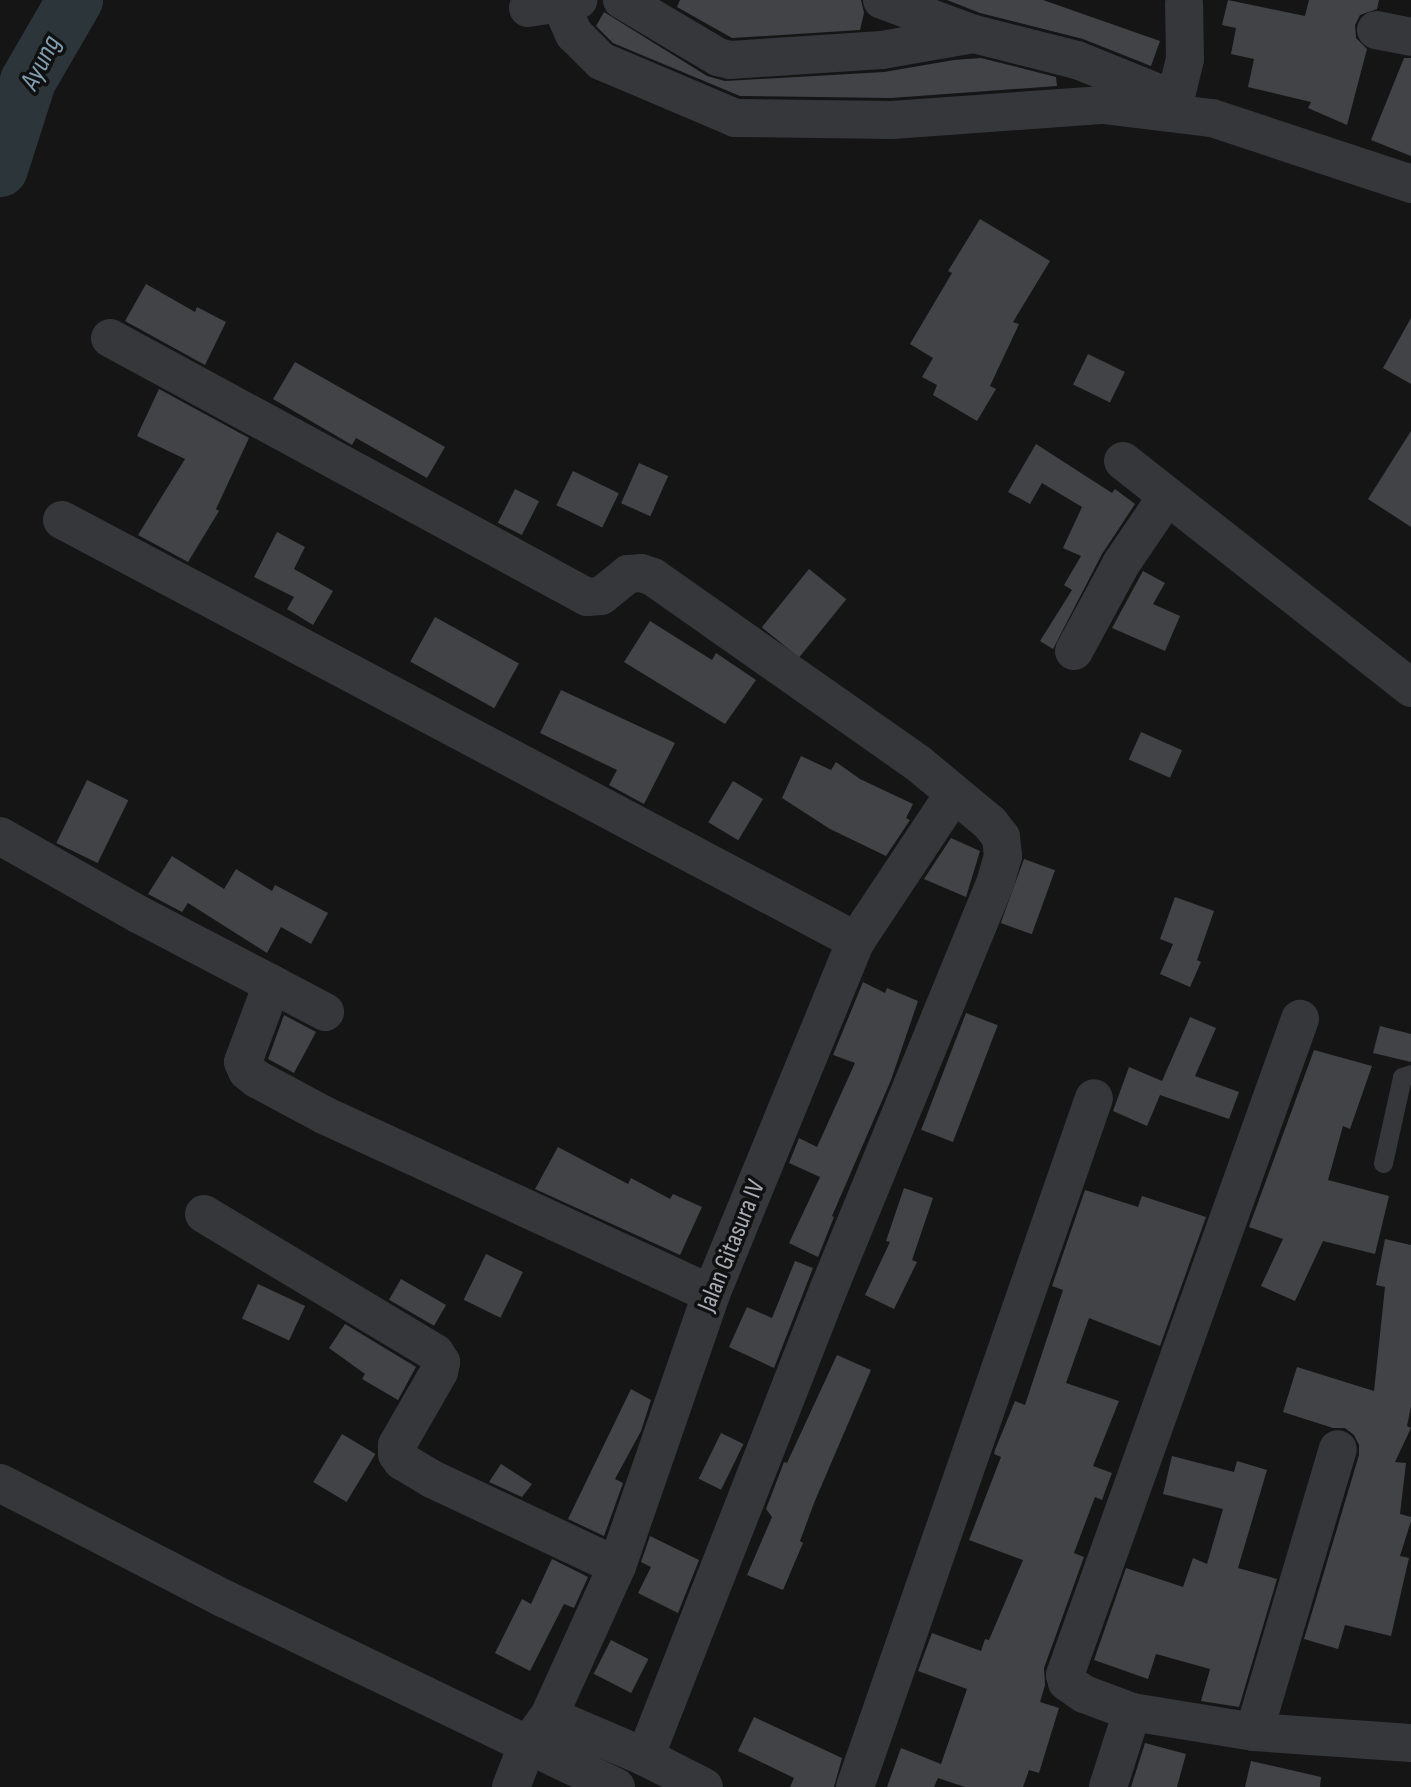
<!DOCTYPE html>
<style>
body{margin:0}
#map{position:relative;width:1411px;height:1787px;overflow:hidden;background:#151516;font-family:"Sofia Sans Condensed",sans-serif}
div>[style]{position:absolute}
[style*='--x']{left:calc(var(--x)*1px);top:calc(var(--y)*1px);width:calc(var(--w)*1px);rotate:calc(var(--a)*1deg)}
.river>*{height:56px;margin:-28px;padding:0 28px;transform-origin:28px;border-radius:28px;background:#2b353a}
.building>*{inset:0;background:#414346;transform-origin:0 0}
.lane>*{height:19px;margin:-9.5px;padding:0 9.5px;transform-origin:9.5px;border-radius:9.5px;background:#36373b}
.street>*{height:38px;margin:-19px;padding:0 19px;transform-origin:19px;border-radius:19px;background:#36373b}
span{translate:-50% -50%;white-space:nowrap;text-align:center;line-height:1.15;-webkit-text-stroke:7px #101011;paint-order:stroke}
.street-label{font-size:26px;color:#a7adb6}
.water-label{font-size:28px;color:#7f9eb0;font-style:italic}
</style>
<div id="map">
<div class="river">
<i style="--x:0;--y:169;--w:92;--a:-72.3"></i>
<i style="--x:28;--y:81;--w:94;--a:-59.9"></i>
</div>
<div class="building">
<i style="clip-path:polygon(680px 0,861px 0,864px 13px,860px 30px,732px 38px,677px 7px)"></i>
<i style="clip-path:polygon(947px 0,1043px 0,1160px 41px,1151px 66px,1083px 39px,980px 13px)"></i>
<i style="clip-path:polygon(1228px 0,1305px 16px,1309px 0,1379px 0,1377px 9px,1360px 15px,1355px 25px,1356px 38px,1367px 49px,1347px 125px,1308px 108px,1311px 102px,1248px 87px,1254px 59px,1231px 54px,1236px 28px,1222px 25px)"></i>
<i style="clip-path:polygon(604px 12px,707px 76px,725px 81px,884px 72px,954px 60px,981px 58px,1056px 77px,1057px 86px,891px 98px,740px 96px,613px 43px,596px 26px)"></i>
<i style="clip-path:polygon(1404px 58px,1411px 58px,1411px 156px,1371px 140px)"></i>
<i style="clip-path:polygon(980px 219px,1050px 261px,1013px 322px,1019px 324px,990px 386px,996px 389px,977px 421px,933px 395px,937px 385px,922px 377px,933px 358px,910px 344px,952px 273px,948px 271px)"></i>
<i style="clip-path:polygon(146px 284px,195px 312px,197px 307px,226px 322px,205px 365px,125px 321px)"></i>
<i style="clip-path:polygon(1411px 318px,1411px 384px,1383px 368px)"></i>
<i style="left:1088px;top:354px;width:41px;height:34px;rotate:26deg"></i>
<i style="clip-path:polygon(295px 362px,445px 447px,427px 478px,356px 438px,352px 445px,273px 399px)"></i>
<i style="clip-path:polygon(159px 389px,249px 438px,216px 509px,219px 511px,188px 562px,138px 535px,185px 459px,137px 436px)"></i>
<i style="clip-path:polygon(1411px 431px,1411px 527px,1368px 499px)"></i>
<i style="clip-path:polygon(1036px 444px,1112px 493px,1115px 489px,1135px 504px,1102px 554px,1053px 649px,1040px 641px,1072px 590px,1064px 585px,1081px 556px,1063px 548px,1082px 507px,1042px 483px,1030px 504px,1008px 492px)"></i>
<i style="left:639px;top:463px;width:32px;height:44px;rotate:24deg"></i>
<i style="left:573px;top:471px;width:51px;height:38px;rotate:26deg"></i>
<i style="left:515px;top:489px;width:27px;height:38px;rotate:27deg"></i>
<i style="clip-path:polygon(277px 532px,305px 547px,294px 569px,333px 591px,313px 625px,287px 609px,294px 597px,254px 577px)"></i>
<i style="left:809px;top:569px;width:48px;height:75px;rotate:39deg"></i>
<i style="clip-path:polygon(1143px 571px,1165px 583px,1153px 604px,1180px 616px,1165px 651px,1112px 628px)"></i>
<i style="left:435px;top:617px;width:96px;height:51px;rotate:29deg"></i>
<i style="clip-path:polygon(650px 621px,712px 660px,716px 653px,756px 680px,725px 724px,624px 662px)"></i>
<i style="clip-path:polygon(561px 690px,675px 743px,644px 804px,609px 785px,617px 770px,540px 733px)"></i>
<i style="left:1141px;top:732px;width:45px;height:30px;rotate:24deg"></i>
<i style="clip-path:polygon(801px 756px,831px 770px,836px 762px,860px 779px,913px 804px,906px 818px,910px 820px,886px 856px,830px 829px,782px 798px)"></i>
<i style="left:87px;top:780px;width:46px;height:70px;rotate:26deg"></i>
<i style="left:733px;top:781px;width:35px;height:48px;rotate:31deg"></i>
<i style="clip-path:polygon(951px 838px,980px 851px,966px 897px,924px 879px)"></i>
<i style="clip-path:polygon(172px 856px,224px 889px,236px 869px,272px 891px,275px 885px,328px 913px,311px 944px,281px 927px,267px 953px,188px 903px,182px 912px,148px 894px)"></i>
<i style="left:1024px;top:859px;width:33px;height:68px;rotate:20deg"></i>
<i style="clip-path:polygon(1175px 897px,1214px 911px,1197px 960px,1201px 962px,1190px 987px,1160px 974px,1173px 944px,1160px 939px)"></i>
<i style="clip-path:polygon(863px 982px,885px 993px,887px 988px,918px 1001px,891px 1080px,832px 1216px,834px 1217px,818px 1257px,789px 1243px,820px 1177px,789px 1163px,799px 1138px,817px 1147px,855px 1063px,833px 1055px)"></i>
<i style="left:966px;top:1013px;width:34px;height:125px;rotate:21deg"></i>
<i style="clip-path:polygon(284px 1015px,316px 1032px,294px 1073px,268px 1059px)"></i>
<i style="clip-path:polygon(1190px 1017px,1216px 1028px,1195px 1076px,1239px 1092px,1229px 1119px,1160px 1095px,1147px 1126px,1113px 1111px,1129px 1067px,1162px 1081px)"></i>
<i style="clip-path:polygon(1380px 1026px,1411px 1034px,1411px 1062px,1373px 1053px)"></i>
<i style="clip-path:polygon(1314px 1050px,1372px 1066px,1350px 1129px,1343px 1126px,1328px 1180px,1389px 1196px,1375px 1254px,1323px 1241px,1295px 1301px,1261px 1286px,1283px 1239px,1249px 1227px)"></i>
<i style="clip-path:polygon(558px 1147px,628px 1184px,631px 1178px,670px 1199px,673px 1194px,702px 1207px,680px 1255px,535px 1189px)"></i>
<i style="clip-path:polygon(904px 1188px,933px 1198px,912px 1260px,917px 1262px,894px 1309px,865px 1295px,890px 1242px,886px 1241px)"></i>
<i style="clip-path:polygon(1085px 1190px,1138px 1207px,1142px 1196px,1206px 1217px,1160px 1346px,1089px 1318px,1066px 1383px,1119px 1401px,1093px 1466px,1112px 1473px,1102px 1500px,1095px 1497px,1074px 1553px,1084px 1557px,1044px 1668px,1045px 1685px,1040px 1702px,1059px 1708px,1039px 1773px,1029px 1770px,1023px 1787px,965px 1787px,938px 1778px,934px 1787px,887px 1787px,901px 1748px,941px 1764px,967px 1689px,918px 1671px,932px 1633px,981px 1651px,985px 1639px,989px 1640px,1023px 1560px,969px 1540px,1001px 1457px,994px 1454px,995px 1450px,1015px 1401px,1025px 1405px,1063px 1290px,1052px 1286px)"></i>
<i style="clip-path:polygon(1385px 1239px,1411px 1245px,1411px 1406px,1407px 1426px,1411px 1428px,1395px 1462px,1406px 1463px,1400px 1514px,1411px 1517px,1411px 1521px,1400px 1556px,1409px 1558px,1391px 1636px,1345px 1625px,1338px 1649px,1304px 1639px,1359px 1455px,1359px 1445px,1354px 1435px,1345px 1428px,1333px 1428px,1283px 1412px,1297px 1367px,1374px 1391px,1385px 1287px,1376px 1285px)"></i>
<i style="left:486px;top:1254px;width:41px;height:51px;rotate:26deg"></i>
<i style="clip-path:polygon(795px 1261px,813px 1268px,774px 1368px,729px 1347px,747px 1307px,772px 1318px)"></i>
<i style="left:401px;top:1279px;width:52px;height:24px;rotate:30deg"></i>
<i style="left:258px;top:1284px;width:52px;height:38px;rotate:25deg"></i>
<i style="clip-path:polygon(345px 1324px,416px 1367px,398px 1400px,362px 1379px,365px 1374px,329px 1348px)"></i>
<i style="clip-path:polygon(837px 1355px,871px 1370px,814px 1503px,800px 1541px,803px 1543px,783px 1590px,747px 1575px,772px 1517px,766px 1509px,784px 1462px,787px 1463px)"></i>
<i style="clip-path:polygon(631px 1389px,651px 1400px,641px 1431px,615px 1479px,623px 1483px,604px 1536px,568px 1519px)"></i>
<i style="left:721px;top:1433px;width:25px;height:51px;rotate:26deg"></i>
<i style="left:342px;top:1434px;width:39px;height:56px;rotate:31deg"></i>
<i style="clip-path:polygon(1172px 1456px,1234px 1472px,1237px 1461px,1267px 1470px,1238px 1568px,1277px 1579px,1239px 1707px,1201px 1701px,1210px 1669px,1156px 1654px,1148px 1679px,1094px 1660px,1126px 1568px,1183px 1587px,1193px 1558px,1207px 1564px,1223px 1509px,1163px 1494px)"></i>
<i style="clip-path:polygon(501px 1464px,532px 1484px,522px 1497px,489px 1482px)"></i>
<i style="clip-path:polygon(650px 1536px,699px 1560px,678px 1613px,638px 1593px,651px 1567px,641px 1562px)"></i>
<i style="clip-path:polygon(552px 1559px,588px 1577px,574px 1608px,564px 1604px,530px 1671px,495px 1653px,522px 1599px,531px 1604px)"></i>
<i style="left:611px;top:1640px;width:42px;height:38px;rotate:27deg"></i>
<i style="clip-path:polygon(754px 1717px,842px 1758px,834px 1787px,790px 1787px,794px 1778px,738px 1751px)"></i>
<i style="clip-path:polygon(1145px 1743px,1186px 1754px,1177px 1787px,1131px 1787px)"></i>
<i style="clip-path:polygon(1251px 1761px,1321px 1777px,1320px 1787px,1245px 1787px)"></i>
</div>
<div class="lane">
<i style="--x:1383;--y:1163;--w:88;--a:-77.5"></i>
<i style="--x:1402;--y:1077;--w:9;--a:-18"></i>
</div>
<div class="street">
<i style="--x:622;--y:0;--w:112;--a:30.7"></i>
<i style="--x:718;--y:57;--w:12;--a:14"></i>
<i style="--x:730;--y:60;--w:152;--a:-3.8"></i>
<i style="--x:882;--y:50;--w:93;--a:-9.9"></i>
<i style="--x:882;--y:0;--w:98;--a:20.3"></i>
<i style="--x:974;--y:34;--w:106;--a:14.2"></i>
<i style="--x:1077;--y:60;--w:107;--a:22"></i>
<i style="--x:561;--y:5;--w:32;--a:66"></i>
<i style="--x:574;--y:34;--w:38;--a:45"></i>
<i style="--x:601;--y:61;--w:146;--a:23"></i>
<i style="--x:735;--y:118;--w:157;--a:0.7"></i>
<i style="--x:892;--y:120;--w:212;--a:-4.1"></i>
<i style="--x:1103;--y:105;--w:110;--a:6.8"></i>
<i style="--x:1212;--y:118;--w:210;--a:18.3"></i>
<i style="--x:528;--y:8;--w:51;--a:-9.1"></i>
<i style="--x:1376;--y:30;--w:36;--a:11"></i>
<i style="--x:1175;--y:100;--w:42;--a:-76.3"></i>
<i style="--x:1185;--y:59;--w:55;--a:-91"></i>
<i style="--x:110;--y:338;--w:543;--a:28.5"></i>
<i style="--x:587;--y:597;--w:14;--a:-4"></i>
<i style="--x:601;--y:596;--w:35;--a:-39"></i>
<i style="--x:628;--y:574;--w:13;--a:-4"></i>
<i style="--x:641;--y:573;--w:13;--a:18"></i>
<i style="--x:653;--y:577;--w:325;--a:35.1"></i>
<i style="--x:919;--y:764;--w:92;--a:39.7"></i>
<i style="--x:990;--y:823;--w:18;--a:52"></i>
<i style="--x:1001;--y:837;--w:19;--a:84"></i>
<i style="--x:1003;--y:856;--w:26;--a:106"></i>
<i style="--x:996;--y:881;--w:440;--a:112.3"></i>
<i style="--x:829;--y:1288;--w:504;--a:111.42"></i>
<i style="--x:1123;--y:461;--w:367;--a:38.2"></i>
<i style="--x:62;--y:520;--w:899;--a:27.93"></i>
<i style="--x:1074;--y:651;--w:99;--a:-61.6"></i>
<i style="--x:1121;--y:564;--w:82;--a:-55.9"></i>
<i style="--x:0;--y:836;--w:159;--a:29.5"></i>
<i style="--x:138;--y:914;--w:151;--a:27.6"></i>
<i style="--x:272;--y:984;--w:83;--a:110.4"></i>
<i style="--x:243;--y:1062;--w:10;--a:66"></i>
<i style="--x:247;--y:1071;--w:13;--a:39"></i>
<i style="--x:257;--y:1079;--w:76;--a:28.2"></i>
<i style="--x:324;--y:1115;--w:426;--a:24.8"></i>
<i style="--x:272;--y:984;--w:60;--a:27.8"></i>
<i style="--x:204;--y:1214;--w:270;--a:31"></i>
<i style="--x:435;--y:1353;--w:11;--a:56"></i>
<i style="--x:441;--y:1362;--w:10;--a:101"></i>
<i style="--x:439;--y:1372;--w:84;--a:119.9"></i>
<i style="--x:397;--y:1445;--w:9;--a:90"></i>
<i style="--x:397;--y:1454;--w:9;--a:54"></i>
<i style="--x:402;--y:1461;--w:35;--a:31"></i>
<i style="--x:432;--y:1479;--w:204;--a:25.2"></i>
<i style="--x:0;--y:1483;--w:253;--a:27.3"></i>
<i style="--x:225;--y:1599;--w:434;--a:25.7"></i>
<i style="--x:1132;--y:1712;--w:51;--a:-159.4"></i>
<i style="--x:1084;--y:1694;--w:21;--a:-145"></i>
<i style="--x:1067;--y:1682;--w:7;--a:-106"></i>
<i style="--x:1065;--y:1675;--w:697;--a:-70.29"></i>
<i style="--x:549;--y:1716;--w:104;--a:23.1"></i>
<i style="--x:645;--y:1757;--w:66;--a:27"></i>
<i style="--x:1254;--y:1732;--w:295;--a:-73.5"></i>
<i style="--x:511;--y:1787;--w:44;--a:-68.7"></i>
<i style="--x:527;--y:1746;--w:37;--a:-54"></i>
<i style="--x:549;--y:1716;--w:165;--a:-65.6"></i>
<i style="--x:617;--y:1566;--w:288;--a:-70.9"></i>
<i style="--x:711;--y:1294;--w:382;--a:-67.7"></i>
<i style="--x:856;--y:941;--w:175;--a:-56.4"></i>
<i style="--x:855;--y:1787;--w:729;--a:-70.87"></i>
<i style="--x:1108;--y:1787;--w:79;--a:-72.3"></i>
<i style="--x:1132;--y:1712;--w:124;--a:9.3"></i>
<i style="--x:1254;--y:1732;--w:157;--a:4"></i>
</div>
<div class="street-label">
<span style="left:732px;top:1246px;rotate:-68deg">Jalan Gitasura IV</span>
</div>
<div class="water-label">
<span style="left:41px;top:63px;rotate:-63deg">Ayung</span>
</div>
</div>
